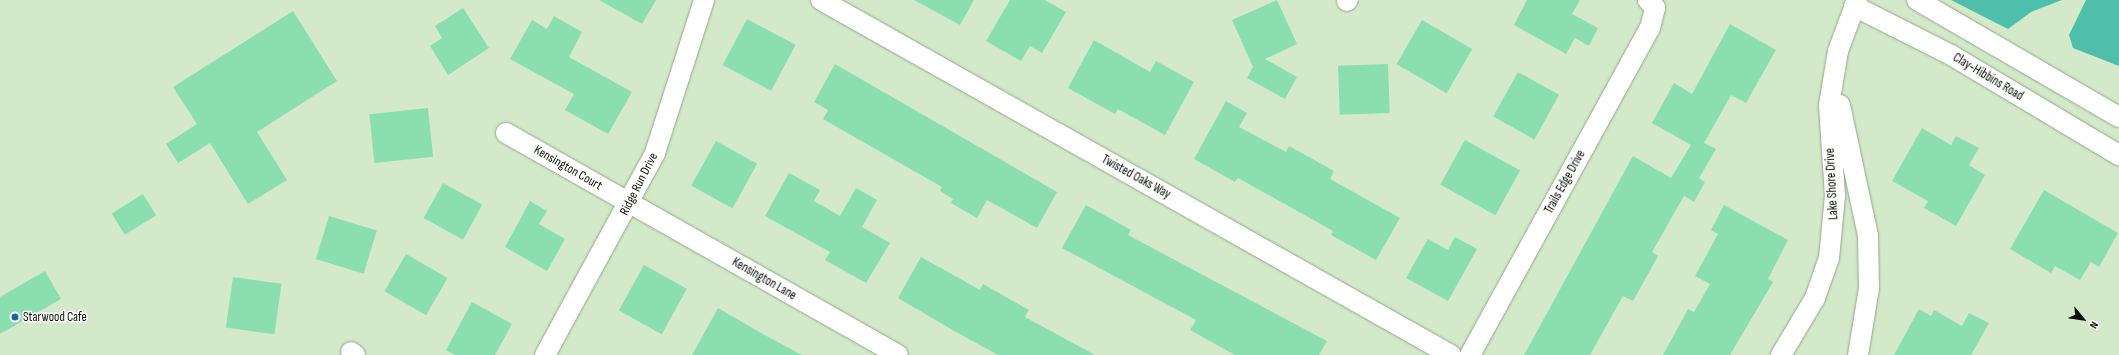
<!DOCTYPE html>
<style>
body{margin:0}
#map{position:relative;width:2119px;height:355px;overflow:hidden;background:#d3e9c9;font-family:"Sofia Sans Condensed",sans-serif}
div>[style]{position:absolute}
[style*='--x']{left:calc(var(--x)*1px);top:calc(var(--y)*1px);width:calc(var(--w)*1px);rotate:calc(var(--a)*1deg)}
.water>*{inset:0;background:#4dbfab}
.building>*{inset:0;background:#8bdfaf;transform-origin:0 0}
.roads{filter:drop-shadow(0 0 1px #93a88a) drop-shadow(0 0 1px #93a88a)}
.street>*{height:20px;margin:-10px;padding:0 10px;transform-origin:10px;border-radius:10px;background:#fff}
.dots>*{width:11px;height:11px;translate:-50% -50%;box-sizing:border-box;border:2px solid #fff;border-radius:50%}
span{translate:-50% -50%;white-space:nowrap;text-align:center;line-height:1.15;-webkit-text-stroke:3px #fff;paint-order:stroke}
.street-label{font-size:13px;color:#091006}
.poi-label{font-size:13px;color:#091006}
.left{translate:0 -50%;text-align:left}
.north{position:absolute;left:2063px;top:299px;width:40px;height:40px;-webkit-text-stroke:3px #fff;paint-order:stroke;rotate:119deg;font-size:11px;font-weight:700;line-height:16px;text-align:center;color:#091006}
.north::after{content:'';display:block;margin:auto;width:14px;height:18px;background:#091006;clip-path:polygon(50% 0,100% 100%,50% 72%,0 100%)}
</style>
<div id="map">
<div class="water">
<i style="clip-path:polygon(1951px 0,2062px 0,2031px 12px,2008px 29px)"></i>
<i style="clip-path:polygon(2086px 0,2119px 0,2119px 66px,2073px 48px,2069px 35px)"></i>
</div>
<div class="building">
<i style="clip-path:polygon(599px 0,656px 0,642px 24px)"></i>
<i style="clip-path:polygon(914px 0,974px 0,960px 25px)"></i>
<i style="clip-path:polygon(1010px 0,1045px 0,1066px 12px,1042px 53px,1030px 46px,1021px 61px,986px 41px)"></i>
<i style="clip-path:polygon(1277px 0,1297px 44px,1265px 59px,1297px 77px,1285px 99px,1247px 78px,1253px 67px,1232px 20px)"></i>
<i style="clip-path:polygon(1527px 0,1580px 0,1572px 14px,1598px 28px,1589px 46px,1575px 38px,1566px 54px,1514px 25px)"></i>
<i style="clip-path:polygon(463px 8px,489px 48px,448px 75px,430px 46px,442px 38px,435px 26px)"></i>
<i style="clip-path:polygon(293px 11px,337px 81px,257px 132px,287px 180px,248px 204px,210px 143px,178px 163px,166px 144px,197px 124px,173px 87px)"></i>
<i style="clip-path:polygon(554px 16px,582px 32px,569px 57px,632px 92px,608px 134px,565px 110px,574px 94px,510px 59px,532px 20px,547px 29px)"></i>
<i style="left:747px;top:19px;width:55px;height:52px;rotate:28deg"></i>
<i style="left:1422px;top:20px;width:58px;height:51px;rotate:30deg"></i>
<i style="clip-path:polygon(1730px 24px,1776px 50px,1746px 103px,1731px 95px,1704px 143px,1716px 149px,1699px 178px,1705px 182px,1694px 202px,1684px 196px,1652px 252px,1658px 256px,1633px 301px,1623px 296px,1590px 355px,1524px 355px,1633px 156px,1671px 178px,1691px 145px,1652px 123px,1674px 83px,1692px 94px)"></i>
<i style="clip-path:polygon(1094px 40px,1150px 72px,1156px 61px,1194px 82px,1165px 135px,1118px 109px,1115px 114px,1068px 88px)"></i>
<i style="clip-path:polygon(835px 64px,1057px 192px,1037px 228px,987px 200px,977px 218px,951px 203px,953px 199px,940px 191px,942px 187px,823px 119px,828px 110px,814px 102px)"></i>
<i style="left:1388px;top:64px;width:49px;height:50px;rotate:88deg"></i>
<i style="left:1518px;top:72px;width:47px;height:51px;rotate:29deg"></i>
<i style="clip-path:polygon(1226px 101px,1247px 113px,1239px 127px,1286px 152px,1289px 146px,1334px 171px,1330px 179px,1400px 218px,1376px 260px,1331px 235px,1333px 231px,1238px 178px,1235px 182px,1194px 159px)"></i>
<i style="left:428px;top:108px;width:49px;height:59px;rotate:84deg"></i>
<i style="clip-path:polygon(1922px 128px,1951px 145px,1956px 136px,1979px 148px,1969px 165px,1985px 175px,1956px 226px,1924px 208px,1928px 201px,1892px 181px)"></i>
<i style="left:1465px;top:140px;width:63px;height:51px;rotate:29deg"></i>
<i style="left:716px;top:141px;width:47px;height:51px;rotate:29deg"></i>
<i style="clip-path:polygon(789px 173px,820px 190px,814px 201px,840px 216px,856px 188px,877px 200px,862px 227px,890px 243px,866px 283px,825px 260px,830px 252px,765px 216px)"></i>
<i style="left:443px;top:183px;width:45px;height:40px;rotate:29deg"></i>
<i style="clip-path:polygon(2044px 190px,2118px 233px,2099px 267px,2091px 262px,2080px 280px,2055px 266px,2051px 273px,2010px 249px)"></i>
<i style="left:143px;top:194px;width:25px;height:37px;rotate:58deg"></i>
<i style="clip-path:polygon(530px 201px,547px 211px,539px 224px,565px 239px,547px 271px,505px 247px)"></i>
<i style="clip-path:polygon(1086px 205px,1131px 230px,1128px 235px,1327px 341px,1319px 355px,1235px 355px,1190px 330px,1196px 320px,1062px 248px)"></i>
<i style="clip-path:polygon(1724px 205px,1788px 240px,1768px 279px,1773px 282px,1730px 355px,1663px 355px,1688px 309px,1694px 312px,1710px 284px,1695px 276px,1718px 234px,1711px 230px)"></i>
<i style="left:329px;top:216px;width:50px;height:45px;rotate:17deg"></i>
<i style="clip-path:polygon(1455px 237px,1477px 249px,1448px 301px,1406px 278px,1428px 239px,1448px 250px)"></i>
<i style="left:406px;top:254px;width:48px;height:43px;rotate:30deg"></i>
<i style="clip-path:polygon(921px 257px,980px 290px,983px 284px,1029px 310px,1025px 317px,1095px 355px,998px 355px,956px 332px,898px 298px)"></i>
<i style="left:644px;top:265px;width:49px;height:52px;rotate:29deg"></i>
<i style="clip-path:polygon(45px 271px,61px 299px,0 334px,0 297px)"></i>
<i style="left:233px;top:277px;width:49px;height:51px;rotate:8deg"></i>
<i style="clip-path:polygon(472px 302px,512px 324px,495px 355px,455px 355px,446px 350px)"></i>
<i style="clip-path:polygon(718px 308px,761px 333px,802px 355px,692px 355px)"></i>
<i style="clip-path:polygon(1919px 309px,1931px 316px,1934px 310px,1962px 326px,1969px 313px,1989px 323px,1971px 355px,1894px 355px)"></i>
</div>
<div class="roads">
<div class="street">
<i style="--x:821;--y:0;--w:723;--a:29.4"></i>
<i style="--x:1917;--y:0;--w:233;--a:30.1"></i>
<i style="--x:1347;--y:1;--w:1;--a:-45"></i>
<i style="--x:1854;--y:6;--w:109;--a:26.8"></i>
<i style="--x:1951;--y:55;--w:196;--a:30.8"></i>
<i style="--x:1840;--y:105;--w:134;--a:77.9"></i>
<i style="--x:1868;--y:236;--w:52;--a:88.9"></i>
<i style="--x:1869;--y:288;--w:68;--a:99.3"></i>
<i style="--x:506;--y:133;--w:450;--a:29.5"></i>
<i style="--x:351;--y:352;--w:5;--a:37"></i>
<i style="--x:545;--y:355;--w:230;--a:-61.4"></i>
<i style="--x:655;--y:153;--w:161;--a:-72.2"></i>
<i style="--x:1470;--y:355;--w:373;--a:-61.2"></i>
<i style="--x:1650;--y:28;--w:21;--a:-76"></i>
<i style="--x:1655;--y:8;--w:11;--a:-131"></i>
<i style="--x:1781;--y:355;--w:66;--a:-59.2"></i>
<i style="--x:1815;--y:298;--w:42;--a:-70.7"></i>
<i style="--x:1829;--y:258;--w:62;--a:-84.5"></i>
<i style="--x:1835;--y:196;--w:91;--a:-93.8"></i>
<i style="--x:1829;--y:105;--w:55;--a:-80.5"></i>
<i style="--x:1838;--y:51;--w:54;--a:-69.6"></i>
</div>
</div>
<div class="dots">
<i style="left:15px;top:317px;background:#1d6599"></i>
</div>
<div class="street-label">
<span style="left:1988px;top:77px;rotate:31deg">Clay-Hibbins Road</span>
<span style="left:568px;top:168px;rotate:30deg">Kensington Court</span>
<span style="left:1136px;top:177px;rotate:29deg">Twisted Oaks Way</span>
<span style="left:1565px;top:182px;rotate:-61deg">Trails Edge Drive</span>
<span style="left:639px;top:184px;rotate:-63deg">Ridge Run Drive</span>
<span style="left:1832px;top:184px;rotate:-93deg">Lake Shore Drive</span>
<span style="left:764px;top:279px;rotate:30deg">Kensington Lane</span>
</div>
<div class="poi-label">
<span class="left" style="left:23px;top:317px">Starwood Cafe</span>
</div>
<div class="north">N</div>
</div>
